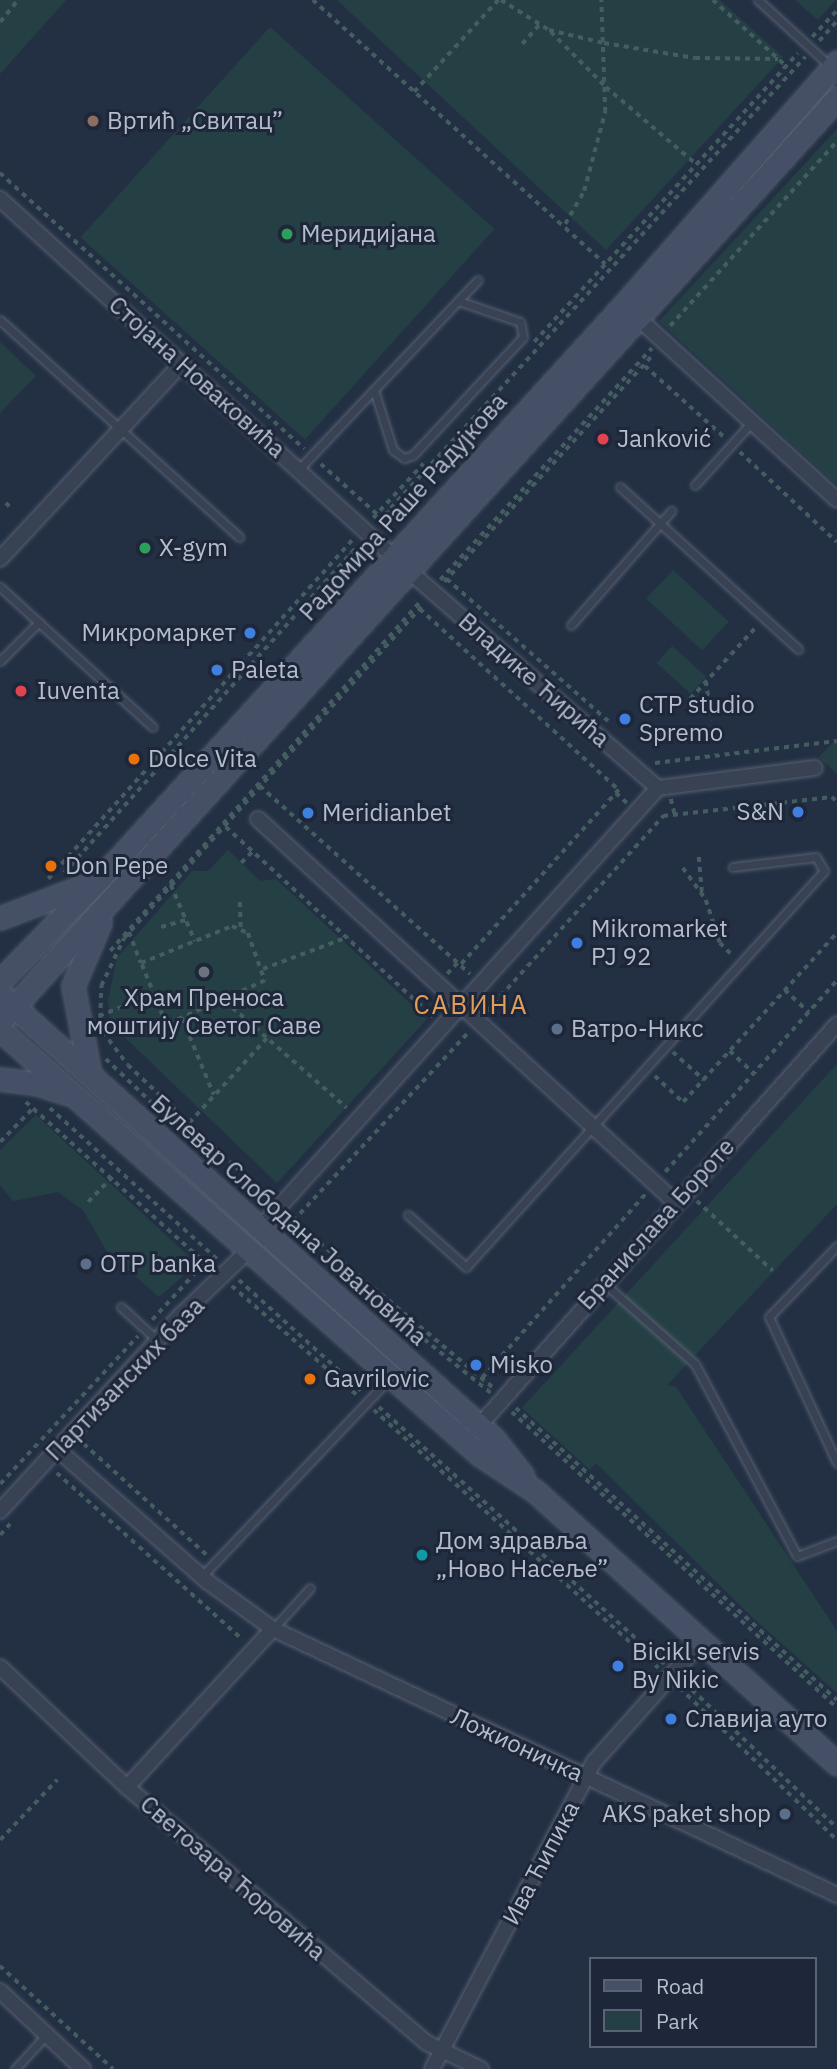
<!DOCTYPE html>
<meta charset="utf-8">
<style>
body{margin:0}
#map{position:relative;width:837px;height:2069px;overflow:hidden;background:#233044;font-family:"IBM Plex Sans",sans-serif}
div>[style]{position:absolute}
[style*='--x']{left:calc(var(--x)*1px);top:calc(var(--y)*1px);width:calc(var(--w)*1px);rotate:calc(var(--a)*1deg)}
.green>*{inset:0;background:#254045;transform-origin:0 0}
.path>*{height:3.5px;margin-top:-1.75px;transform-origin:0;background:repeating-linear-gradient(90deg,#445d61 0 5px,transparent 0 10px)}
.roads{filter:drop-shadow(0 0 2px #566071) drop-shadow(0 0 2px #566071)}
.lane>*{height:7px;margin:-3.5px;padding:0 3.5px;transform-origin:3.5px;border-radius:3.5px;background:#384253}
.street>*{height:14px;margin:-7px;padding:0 7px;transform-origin:7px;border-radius:7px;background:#384253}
.secondary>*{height:21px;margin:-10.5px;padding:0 10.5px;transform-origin:10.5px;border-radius:10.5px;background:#455067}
.dots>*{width:19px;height:19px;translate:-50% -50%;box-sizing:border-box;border:4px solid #1d2739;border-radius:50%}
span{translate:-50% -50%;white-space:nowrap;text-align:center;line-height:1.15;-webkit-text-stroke:6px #1d2739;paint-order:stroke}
.poi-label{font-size:24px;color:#b5bdcd}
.left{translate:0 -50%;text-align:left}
.right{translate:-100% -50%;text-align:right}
.street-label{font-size:24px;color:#b5bdcd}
.neighbourhood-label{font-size:26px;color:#e19d5c;letter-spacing:2px}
.legend{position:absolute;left:589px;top:1957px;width:228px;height:91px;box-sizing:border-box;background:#1d2739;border:2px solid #5a6374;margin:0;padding:9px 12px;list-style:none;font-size:21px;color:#b5bdcd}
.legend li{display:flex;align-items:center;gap:14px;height:35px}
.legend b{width:35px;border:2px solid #5a6374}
</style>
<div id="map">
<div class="green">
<i style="clip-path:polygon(0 0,66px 0,0 74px)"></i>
<i style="clip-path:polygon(337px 0,720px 0,783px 57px,606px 250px)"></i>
<i style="clip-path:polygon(795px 0,836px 0,818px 20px)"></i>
<i style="left:270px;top:27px;width:302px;height:283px;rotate:42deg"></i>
<i style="clip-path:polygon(837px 129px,837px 485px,659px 321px)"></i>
<i style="clip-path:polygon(0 342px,36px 376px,0 413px)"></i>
<i style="left:673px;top:570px;width:76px;height:39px;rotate:43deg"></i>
<i style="left:672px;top:646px;width:46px;height:23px;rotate:42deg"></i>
<i style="clip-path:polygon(837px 738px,837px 774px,819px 757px)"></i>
<i style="clip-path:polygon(228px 850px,260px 881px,276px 879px,427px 1019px,277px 1183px,111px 1024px,108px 1001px,117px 958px,192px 871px,208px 871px)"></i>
<i style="clip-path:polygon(837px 1064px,837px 1204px,667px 1385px,676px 1387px,837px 1631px,837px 1693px,750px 1615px,596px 1463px,590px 1470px,522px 1408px)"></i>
<i style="clip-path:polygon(36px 1115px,197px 1264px,159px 1297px,106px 1250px,83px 1210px,58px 1192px,13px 1201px,0 1185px,0 1150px)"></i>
</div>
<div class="path">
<i style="--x:313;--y:0;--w:394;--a:42.1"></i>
<i style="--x:501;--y:0;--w:57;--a:32"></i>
<i style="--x:549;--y:30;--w:57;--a:13.3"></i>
<i style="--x:604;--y:43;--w:92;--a:9.4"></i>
<i style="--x:695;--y:58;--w:83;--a:0.7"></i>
<i style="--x:713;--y:0;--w:98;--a:42.1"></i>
<i style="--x:0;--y:22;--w:28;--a:-51"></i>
<i style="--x:551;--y:32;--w:78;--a:45"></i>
<i style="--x:606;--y:87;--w:117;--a:40.5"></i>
<i style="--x:812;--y:37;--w:37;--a:-47"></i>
<i style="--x:819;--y:41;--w:27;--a:-48"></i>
<i style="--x:522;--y:44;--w:27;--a:-48"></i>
<i style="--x:414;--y:92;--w:125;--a:-47.6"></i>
<i style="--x:0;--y:173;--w:411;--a:42.2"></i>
<i style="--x:565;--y:224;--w:38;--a:-60"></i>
<i style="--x:584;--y:191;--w:82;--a:-75.1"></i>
<i style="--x:605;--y:112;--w:112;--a:-92"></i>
<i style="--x:670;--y:326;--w:249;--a:-47.9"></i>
<i style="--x:534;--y:342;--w:391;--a:-47.6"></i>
<i style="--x:645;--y:366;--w:106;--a:41.9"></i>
<i style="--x:740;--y:452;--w:132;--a:42.9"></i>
<i style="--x:321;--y:464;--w:75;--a:41.8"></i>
<i style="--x:6;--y:503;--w:7;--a:45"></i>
<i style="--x:387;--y:511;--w:19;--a:43"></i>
<i style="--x:373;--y:518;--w:74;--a:-47.2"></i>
<i style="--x:377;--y:523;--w:633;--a:-47.43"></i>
<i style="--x:350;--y:553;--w:16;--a:43"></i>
<i style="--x:447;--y:579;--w:215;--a:41.4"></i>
<i style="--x:440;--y:580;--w:314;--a:-47.6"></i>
<i style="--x:444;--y:582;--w:310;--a:-47.4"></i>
<i style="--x:420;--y:609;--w:269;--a:42.3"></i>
<i style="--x:619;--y:790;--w:236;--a:132.1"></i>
<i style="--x:706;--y:681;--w:40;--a:81.5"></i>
<i style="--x:690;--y:699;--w:98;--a:-47.5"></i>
<i style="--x:655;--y:763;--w:183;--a:-6.9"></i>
<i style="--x:260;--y:786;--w:282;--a:41.8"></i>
<i style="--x:616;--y:793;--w:15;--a:42"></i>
<i style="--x:671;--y:799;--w:16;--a:76"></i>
<i style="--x:226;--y:827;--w:281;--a:42.5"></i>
<i style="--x:699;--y:857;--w:36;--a:85"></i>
<i style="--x:241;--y:863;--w:17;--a:-45"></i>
<i style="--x:683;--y:868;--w:39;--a:54"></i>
<i style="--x:706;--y:900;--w:45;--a:72"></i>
<i style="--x:720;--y:943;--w:20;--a:45"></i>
<i style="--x:64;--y:873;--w:440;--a:-48.1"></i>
<i style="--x:48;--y:879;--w:457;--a:-48.1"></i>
<i style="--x:171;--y:885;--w:61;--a:66.8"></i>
<i style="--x:240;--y:902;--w:25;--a:88"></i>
<i style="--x:232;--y:926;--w:17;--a:24"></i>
<i style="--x:248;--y:933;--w:51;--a:70.5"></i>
<i style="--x:265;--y:981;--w:108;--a:156"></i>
<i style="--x:166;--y:1025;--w:67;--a:-112"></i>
<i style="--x:141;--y:963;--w:98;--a:-22.1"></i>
<i style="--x:161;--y:927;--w:26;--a:-16"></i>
<i style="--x:129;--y:932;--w:33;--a:69"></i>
<i style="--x:110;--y:951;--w:468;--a:-48.4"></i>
<i style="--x:263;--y:969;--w:91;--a:-20.6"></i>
<i style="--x:447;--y:974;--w:16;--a:-47"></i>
<i style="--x:785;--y:990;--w:33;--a:43"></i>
<i style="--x:225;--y:1001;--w:162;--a:41.3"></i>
<i style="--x:487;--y:1011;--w:263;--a:-47.9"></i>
<i style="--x:663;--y:816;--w:170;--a:-6.4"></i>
<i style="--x:832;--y:797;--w:7;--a:45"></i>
<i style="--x:99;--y:1016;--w:64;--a:-22.1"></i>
<i style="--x:100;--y:1018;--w:32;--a:-88"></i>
<i style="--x:101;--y:986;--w:53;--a:-64.4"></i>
<i style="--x:124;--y:938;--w:449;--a:-48.1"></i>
<i style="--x:182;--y:1018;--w:83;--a:67.4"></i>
<i style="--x:103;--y:1032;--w:41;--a:52.9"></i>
<i style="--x:128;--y:1065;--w:192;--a:43.5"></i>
<i style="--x:730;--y:1051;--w:33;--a:43"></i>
<i style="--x:673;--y:1052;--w:42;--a:42.1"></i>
<i style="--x:106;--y:1059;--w:62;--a:43.7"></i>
<i style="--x:655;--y:1076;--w:38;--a:43"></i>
<i style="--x:683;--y:1102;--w:229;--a:-47.7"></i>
<i style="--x:26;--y:1102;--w:247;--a:41.9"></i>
<i style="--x:50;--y:1108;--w:227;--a:42.1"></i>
<i style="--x:189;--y:1123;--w:115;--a:-47.5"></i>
<i style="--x:0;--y:1142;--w:49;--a:-45.8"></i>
<i style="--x:665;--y:1172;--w:258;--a:-48.1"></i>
<i style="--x:697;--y:1201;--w:103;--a:42.6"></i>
<i style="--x:88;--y:1202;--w:35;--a:-46"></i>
<i style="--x:289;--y:1217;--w:268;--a:39.9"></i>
<i style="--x:293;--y:1221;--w:257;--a:-47.1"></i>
<i style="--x:331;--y:1264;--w:206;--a:38.9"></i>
<i style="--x:239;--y:1280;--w:167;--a:42.1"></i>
<i style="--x:232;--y:1286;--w:167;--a:41.1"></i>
<i style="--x:152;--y:1320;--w:79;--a:-47.6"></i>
<i style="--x:482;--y:1378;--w:247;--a:-48.4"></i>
<i style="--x:379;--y:1407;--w:384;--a:42"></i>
<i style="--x:516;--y:1408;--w:434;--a:42.3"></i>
<i style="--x:374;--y:1410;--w:384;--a:42.2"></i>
<i style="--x:512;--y:1412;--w:440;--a:42.3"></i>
<i style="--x:84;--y:1444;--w:166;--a:42.1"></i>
<i style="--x:57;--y:1473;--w:250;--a:41.9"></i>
<i style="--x:0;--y:1484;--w:202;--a:-47"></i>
<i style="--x:0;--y:1535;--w:15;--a:-48"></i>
<i style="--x:685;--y:1683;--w:210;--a:43.6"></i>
<i style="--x:680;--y:1688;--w:219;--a:44.1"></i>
<i style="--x:0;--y:1840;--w:83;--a:-46.5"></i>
<i style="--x:0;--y:1966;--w:153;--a:42.3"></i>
</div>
<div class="roads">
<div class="lane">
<i style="--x:758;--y:0;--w:99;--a:42.5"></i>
<i style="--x:0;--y:320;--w:323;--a:42.2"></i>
<i style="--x:374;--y:390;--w:63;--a:72.4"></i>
<i style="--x:393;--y:450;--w:14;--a:36"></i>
<i style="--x:404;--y:458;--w:9;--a:-18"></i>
<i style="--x:413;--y:455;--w:161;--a:-47"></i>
<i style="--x:523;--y:337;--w:15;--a:-101"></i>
<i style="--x:520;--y:322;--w:65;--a:-161"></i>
<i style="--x:299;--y:469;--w:260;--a:-46.6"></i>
<i style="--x:695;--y:485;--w:85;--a:-47.9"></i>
<i style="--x:620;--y:487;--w:241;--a:42.3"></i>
<i style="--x:0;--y:587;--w:207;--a:42.5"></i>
<i style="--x:571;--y:625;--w:152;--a:-48.7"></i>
<i style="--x:0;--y:661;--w:55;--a:-45"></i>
<i style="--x:408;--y:1215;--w:78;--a:41.9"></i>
<i style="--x:466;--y:1267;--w:534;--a:-47.89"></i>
<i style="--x:824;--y:871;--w:16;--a:-120"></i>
<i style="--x:816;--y:857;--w:84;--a:173.1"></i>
<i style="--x:837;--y:1246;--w:98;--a:133.8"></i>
<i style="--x:769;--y:1317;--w:161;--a:65"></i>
<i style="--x:606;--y:1285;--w:119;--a:41.6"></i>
<i style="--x:695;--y:1364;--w:217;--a:62"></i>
<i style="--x:797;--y:1556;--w:43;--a:-20.6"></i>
<i style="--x:121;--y:1307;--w:49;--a:42.5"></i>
<i style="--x:202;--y:1576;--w:272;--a:-46.5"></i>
<i style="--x:273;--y:1629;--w:55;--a:-47.9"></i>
<i style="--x:15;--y:2069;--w:46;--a:-47.6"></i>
</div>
<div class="street">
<i style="--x:0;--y:199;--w:553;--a:42.29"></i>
<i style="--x:409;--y:571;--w:330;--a:41.1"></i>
<i style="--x:658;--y:788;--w:592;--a:132.12"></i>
<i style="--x:639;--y:319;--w:268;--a:42.4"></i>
<i style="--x:0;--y:559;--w:266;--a:-47.1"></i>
<i style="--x:658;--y:788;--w:158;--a:-7.3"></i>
<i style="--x:258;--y:819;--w:566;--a:42.57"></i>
<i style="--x:479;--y:1426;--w:538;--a:-48.31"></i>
<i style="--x:57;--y:1449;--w:201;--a:41.4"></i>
<i style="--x:208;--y:1582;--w:80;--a:35.9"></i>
<i style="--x:273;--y:1629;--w:624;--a:25.25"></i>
<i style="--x:0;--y:1511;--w:268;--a:-47.3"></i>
<i style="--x:182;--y:1314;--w:95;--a:-43.7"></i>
<i style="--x:0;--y:1667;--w:175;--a:43.4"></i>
<i style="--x:127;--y:1787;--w:394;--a:40.5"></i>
<i style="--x:427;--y:2043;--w:60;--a:25.7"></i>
<i style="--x:127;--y:1787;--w:215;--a:-47.3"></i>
<i style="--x:0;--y:1991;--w:114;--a:43.2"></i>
<i style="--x:432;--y:2069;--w:347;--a:-62.2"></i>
<i style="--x:594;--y:1762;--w:161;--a:-48.3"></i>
</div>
<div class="secondary">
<i style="--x:0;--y:918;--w:90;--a:-20.9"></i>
<i style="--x:0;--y:981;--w:161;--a:-45.8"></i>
<i style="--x:112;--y:866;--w:758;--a:-47.62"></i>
<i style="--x:623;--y:306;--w:325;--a:-48.7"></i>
<i style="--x:0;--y:994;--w:663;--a:42.01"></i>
<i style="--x:493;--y:1438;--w:48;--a:51.7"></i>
<i style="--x:0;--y:1022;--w:1247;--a:-47.83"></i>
<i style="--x:0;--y:1030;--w:640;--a:41.51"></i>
<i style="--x:479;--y:1454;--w:67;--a:33.5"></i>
<i style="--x:535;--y:1491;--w:407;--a:42.1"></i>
<i style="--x:90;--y:1075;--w:91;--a:-100.8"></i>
<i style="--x:73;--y:986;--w:69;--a:-66.8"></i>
<i style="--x:0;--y:1079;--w:35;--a:7"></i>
<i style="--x:35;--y:1083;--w:33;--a:18"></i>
</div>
</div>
<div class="dots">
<i style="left:93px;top:121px;background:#8d6e63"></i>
<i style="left:287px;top:234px;background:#2e9e5b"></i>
<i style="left:603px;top:439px;background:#e0444e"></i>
<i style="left:145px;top:548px;background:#2e9e5b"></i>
<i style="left:250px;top:633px;background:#3f7fe0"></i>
<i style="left:217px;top:670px;background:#3f7fe0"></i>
<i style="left:21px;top:691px;background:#e0444e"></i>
<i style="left:625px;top:719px;background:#3f7fe0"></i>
<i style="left:134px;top:759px;background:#e8710a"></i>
<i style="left:798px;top:812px;background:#3f7fe0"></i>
<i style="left:308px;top:813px;background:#3f7fe0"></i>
<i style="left:51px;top:866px;background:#e8710a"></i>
<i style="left:577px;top:943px;background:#3f7fe0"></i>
<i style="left:204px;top:972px;background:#6b7280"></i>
<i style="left:557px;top:1029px;background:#5c6f8a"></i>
<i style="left:86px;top:1264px;background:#5c6f8a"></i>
<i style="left:476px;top:1365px;background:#3f7fe0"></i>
<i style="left:310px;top:1379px;background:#e8710a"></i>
<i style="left:422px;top:1555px;background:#0f9aa8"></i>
<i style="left:618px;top:1666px;background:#3f7fe0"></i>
<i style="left:671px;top:1719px;background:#3f7fe0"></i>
<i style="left:785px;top:1814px;background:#5c6f8a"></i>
</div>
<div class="poi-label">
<span class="left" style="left:107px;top:121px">Вртић „Свитац”</span>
<span class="left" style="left:301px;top:234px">Меридијана</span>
<span class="left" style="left:617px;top:439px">Janković</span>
<span class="left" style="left:159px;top:548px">X-gym</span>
<span class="right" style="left:236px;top:633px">Микромаркет</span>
<span class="left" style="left:231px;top:670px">Paleta</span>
<span class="left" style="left:37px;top:691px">Iuventa</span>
<span class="left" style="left:639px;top:719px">CTP studio<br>Spremo</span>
<span class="left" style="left:148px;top:759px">Dolce Vita</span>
<span class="right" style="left:784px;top:812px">S&amp;N</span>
<span class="left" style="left:322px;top:813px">Meridianbet</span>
<span class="left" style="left:65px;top:866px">Don Pepe</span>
<span class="left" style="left:591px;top:943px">Mikromarket<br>PJ 92</span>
<span style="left:204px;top:1012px">Храм Преноса<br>моштију Светог Саве</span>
<span class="left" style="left:571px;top:1029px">Ватро-Никс</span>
<span class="left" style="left:100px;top:1264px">OTP banka</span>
<span class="left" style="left:490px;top:1365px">Misko</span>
<span class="left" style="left:324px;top:1379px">Gavrilovic</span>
<span class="left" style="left:436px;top:1555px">Дом здравља<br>„Ново Насеље”</span>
<span class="left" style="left:632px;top:1666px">Bicikl servis<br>By Nikic</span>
<span class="left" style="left:685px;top:1719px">Славија ауто</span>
<span class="right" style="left:771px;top:1814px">AKS paket shop</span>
</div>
<div class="street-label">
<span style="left:197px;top:377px;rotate:42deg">Стојана Новаковића</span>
<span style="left:403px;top:507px;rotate:-48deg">Радомира Раше Радујкова</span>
<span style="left:534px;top:680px;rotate:41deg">Владике Ћирића</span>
<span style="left:289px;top:1220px;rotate:42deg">Булевар Слободана Јовановића</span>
<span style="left:656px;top:1224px;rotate:-48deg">Бранислава Бороте</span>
<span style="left:125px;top:1379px;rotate:-46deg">Партизанских база</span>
<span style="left:517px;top:1745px;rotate:25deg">Ложионичка</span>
<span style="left:541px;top:1863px;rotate:-62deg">Ива Ћипика</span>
<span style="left:233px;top:1878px;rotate:41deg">Светозара Ћоровића</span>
</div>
<div class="neighbourhood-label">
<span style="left:471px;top:1005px">САВИНА</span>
</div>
<ul class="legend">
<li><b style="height:9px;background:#455067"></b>Road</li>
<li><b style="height:19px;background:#254045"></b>Park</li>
</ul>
</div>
